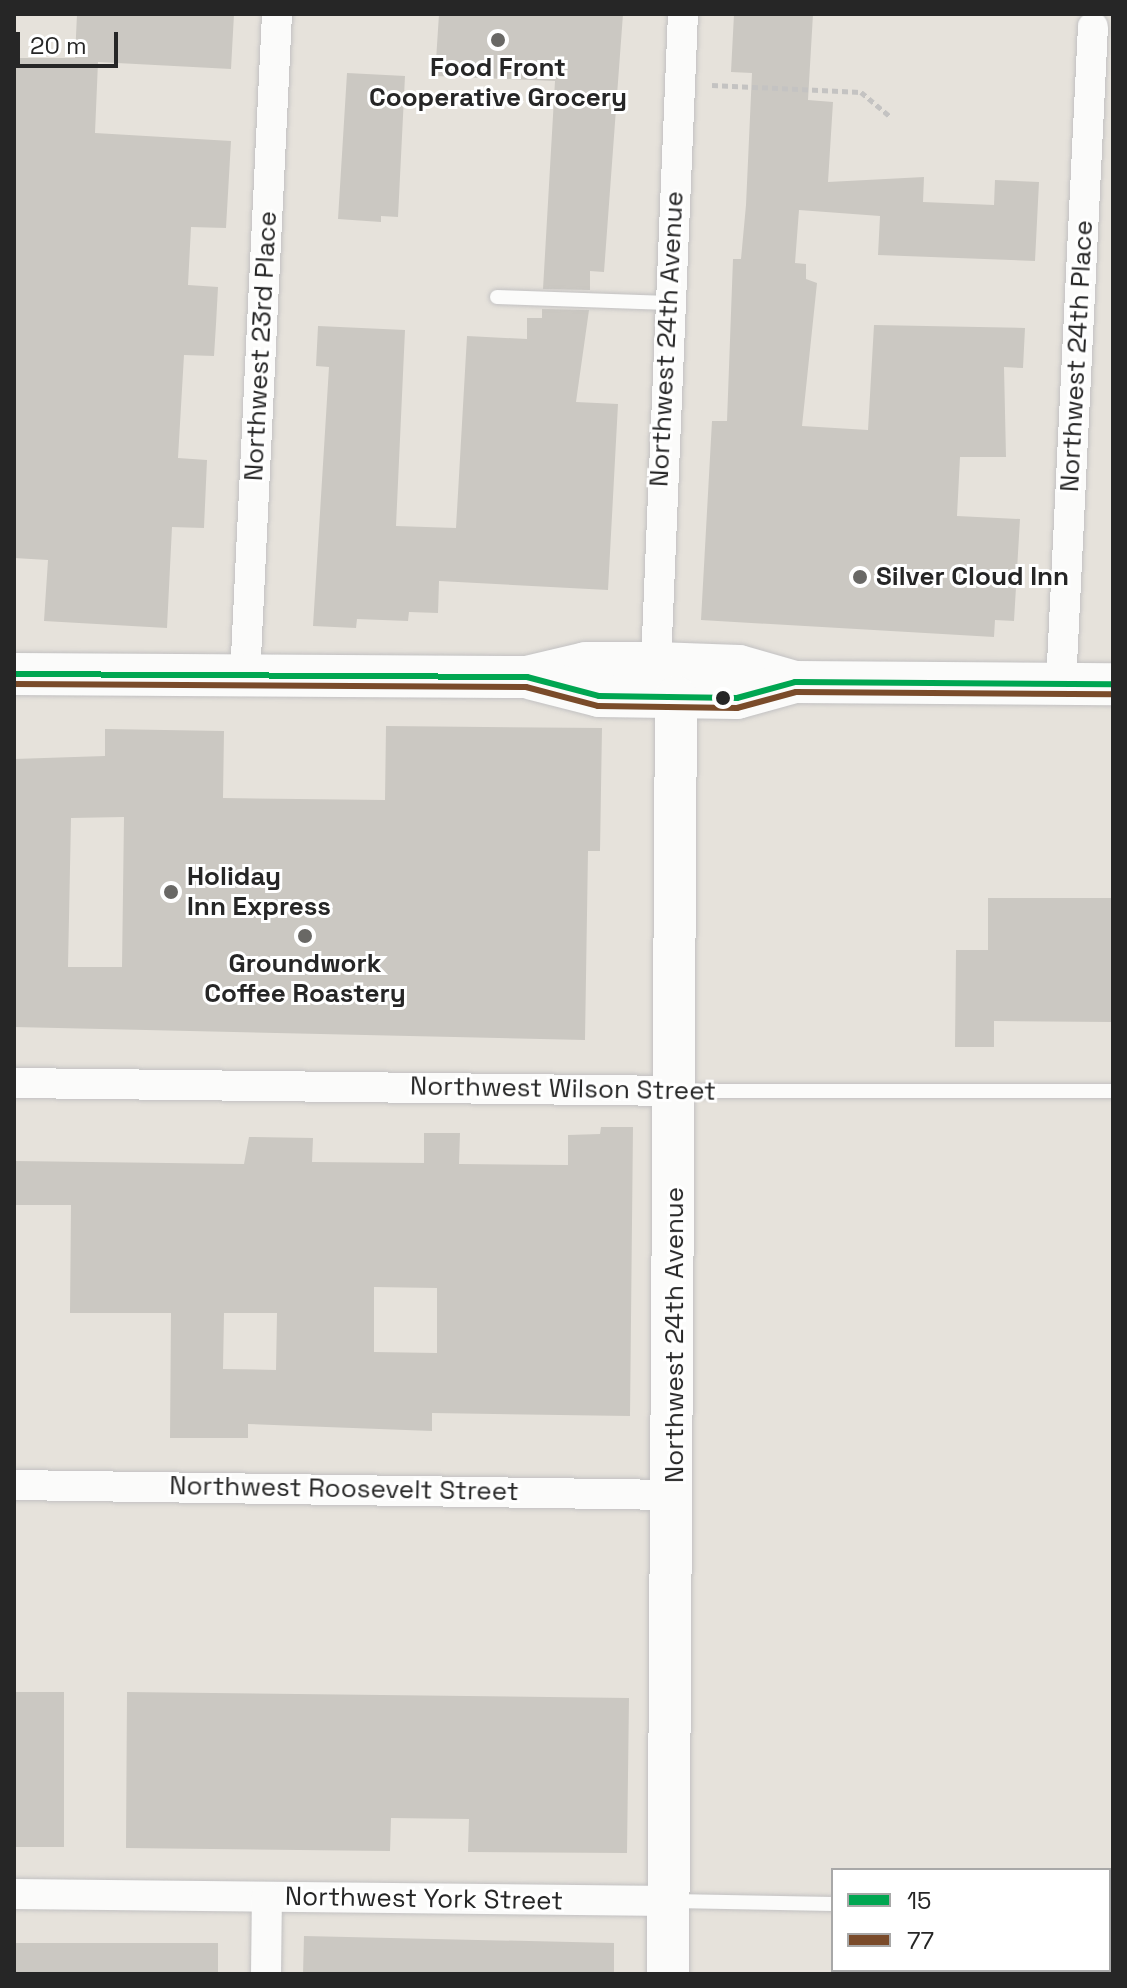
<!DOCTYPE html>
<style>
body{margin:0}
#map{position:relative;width:1127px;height:1988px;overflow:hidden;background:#e6e2db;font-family:"Space Grotesk",sans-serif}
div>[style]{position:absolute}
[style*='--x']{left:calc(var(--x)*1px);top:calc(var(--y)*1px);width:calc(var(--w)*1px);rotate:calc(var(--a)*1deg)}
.building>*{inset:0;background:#cbc8c2;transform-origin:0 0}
.path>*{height:5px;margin-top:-2.5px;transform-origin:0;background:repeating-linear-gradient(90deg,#c4c3c2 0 6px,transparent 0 10px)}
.roads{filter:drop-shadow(0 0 2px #c2c1c2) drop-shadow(0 0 2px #c2c1c2)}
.lane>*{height:14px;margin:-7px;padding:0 7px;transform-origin:7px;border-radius:7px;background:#fbfbfa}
.street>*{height:30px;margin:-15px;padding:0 15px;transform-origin:15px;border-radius:15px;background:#fbfbfa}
.secondary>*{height:42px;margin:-21px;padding:0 21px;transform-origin:21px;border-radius:21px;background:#fbfbfa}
.bus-1>*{height:6px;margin:-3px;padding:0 3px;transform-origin:3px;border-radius:3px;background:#00a651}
.bus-2>*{height:6px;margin:-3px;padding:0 3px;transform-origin:3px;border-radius:3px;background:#7a4b2a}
.dots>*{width:22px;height:22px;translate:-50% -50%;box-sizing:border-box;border:4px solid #fff;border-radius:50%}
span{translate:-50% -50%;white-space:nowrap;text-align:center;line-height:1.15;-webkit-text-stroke:6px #fff;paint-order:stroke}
.poi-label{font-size:26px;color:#262626;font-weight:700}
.left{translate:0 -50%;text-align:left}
.street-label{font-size:26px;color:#262626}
.frame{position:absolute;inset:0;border:16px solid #262626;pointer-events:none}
.legend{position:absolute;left:831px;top:1868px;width:280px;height:104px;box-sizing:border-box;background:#fff;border:2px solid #a8a8a8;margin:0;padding:10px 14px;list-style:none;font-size:24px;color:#262626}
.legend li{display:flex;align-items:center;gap:16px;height:40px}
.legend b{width:40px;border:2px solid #a8a8a8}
.scale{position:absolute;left:16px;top:32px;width:102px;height:36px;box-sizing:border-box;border:4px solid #262626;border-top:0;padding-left:10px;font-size:24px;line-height:28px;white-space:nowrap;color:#262626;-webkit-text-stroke:6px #fff;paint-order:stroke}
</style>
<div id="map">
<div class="building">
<i style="clip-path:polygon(77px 14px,234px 14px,231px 69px,98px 62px,95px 133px,231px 141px,226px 228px,191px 227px,188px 285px,218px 287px,216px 324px,214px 356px,184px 355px,178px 458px,207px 460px,204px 528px,172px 527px,167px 628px,44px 621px,48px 560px,14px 558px,14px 58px,75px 58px)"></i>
<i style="clip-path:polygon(439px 14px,623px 14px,604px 272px,590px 271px,590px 290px,543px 289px,555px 81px,435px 76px)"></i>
<i style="clip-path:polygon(734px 14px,813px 14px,808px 100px,833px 102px,828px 182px,924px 177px,923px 202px,994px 205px,995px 180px,1039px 182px,1035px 261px,878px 255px,880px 216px,799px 210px,795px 263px,806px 264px,806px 279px,817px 283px,802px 426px,868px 430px,874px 325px,1025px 328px,1023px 368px,1004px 367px,1006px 457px,960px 457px,957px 516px,1020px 519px,1014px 621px,995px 620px,994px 637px,701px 620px,712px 421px,727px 421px,733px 259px,741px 259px,746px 205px,752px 73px,731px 72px)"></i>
<i style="clip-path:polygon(347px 73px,405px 76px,398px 217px,381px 216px,381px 222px,338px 219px)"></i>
<i style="clip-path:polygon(542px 309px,589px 310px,576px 402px,618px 404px,608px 590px,439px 581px,438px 613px,409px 612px,408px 621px,357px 619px,356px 628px,313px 626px,329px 367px,316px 366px,318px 326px,405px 330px,396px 526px,456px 528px,467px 336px,527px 339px,527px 318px,542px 318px)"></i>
<i style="clip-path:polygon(evenodd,386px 726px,602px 728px,600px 851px,588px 851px,585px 1040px,14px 1027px,14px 759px,105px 756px,105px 729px,224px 731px,223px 798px,385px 800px,386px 726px,124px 817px,122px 967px,68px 967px,71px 818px,124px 817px)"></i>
<i style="clip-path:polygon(988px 898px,1113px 898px,1113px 1022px,994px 1021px,994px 1047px,955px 1047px,956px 950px,988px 950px)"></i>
<i style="clip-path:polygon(evenodd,601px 1127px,633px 1127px,630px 1416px,432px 1413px,432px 1431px,248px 1424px,248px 1438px,170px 1438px,171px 1313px,70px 1313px,71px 1205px,14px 1205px,14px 1161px,244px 1164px,249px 1137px,313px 1138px,312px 1162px,424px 1163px,424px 1133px,460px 1133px,459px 1164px,568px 1165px,568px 1135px,600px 1134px,601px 1127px,374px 1287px,437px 1288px,437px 1353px,374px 1352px,374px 1287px,601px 1127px,224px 1313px,277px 1313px,276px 1370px,223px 1369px,224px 1313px)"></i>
<i style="left:14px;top:1692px;width:50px;height:155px"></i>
<i style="clip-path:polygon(127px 1692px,629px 1698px,627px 1853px,468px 1852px,469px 1819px,391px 1818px,390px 1851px,126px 1848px)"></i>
<i style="clip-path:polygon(304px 1936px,614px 1943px,614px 1974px,303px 1974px)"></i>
<i style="left:14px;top:1943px;width:204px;height:31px"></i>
</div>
<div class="path">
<i style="--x:712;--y:85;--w:149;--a:2.7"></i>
<i style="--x:861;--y:92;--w:39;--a:40"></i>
</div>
<div class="roads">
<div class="lane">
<i style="--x:497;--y:297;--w:172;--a:2"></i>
<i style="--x:676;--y:1091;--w:437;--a:0"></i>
<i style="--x:673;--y:1901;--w:160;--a:1.1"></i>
<i style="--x:1103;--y:1970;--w:10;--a:11"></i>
</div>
<div class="street">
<i style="--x:656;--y:663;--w:650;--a:-87.62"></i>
<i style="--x:245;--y:678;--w:665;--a:-87.24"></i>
<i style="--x:1061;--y:685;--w:659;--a:-87.22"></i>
<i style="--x:14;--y:1083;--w:661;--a:0.69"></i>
<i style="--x:14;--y:1485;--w:660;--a:0.87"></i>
<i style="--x:14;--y:1894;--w:655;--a:0.61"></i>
<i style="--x:266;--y:1974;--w:77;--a:-89.3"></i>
</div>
<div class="secondary">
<i style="--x:14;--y:674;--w:513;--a:0.34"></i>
<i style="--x:527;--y:677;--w:61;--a:-13.3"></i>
<i style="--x:586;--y:663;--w:70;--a:0"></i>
<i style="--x:656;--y:663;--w:83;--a:2.1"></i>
<i style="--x:739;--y:666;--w:58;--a:15.9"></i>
<i style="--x:795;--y:682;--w:318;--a:0.4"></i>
<i style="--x:532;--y:679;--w:69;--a:14.2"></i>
<i style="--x:599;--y:696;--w:138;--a:0.8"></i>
<i style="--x:737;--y:698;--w:60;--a:-15.4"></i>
<i style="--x:668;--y:1974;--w:1277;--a:-89.64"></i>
</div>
</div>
<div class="bus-1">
<i style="--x:14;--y:674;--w:513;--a:0.34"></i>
<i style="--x:527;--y:677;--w:74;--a:14.8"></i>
<i style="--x:599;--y:696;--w:138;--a:0.8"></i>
<i style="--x:737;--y:698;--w:60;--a:-15.4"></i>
<i style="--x:795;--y:682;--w:318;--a:0.4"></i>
</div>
<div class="bus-2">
<i style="--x:14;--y:684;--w:512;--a:0.34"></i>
<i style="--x:526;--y:687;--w:74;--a:14.8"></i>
<i style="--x:598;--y:706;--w:139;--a:0.8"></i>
<i style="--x:737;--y:708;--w:61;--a:-15.2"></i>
<i style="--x:796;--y:692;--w:317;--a:0.4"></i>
</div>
<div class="dots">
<i style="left:498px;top:40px;background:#696865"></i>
<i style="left:860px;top:577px;background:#696865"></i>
<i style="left:723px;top:698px;background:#262626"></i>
<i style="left:171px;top:892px;background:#696865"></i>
<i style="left:305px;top:936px;background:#696865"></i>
</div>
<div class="poi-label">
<span style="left:498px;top:83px">Food Front<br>Cooperative Grocery</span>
<span class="left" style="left:876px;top:577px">Silver Cloud Inn</span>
<span class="left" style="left:187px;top:892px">Holiday<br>Inn Express</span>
<span style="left:305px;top:979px">Groundwork<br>Coffee Roastery</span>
</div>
<div class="street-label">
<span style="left:667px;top:339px;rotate:-87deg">Northwest 24th Avenue</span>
<span style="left:261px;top:346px;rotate:-87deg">Northwest 23rd Place</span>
<span style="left:1077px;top:356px;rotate:-87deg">Northwest 24th Place</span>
<span style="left:563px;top:1089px;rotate:1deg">Northwest Wilson Street</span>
<span style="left:675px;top:1335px;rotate:-90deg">Northwest 24th Avenue</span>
<span style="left:344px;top:1489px;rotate:1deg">Northwest Roosevelt Street</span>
<span style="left:424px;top:1899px;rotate:1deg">Northwest York Street</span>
</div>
<div class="frame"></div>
<ul class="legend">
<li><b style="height:10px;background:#00a651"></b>15</li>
<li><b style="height:10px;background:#7a4b2a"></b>77</li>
</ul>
<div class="scale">20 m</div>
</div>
